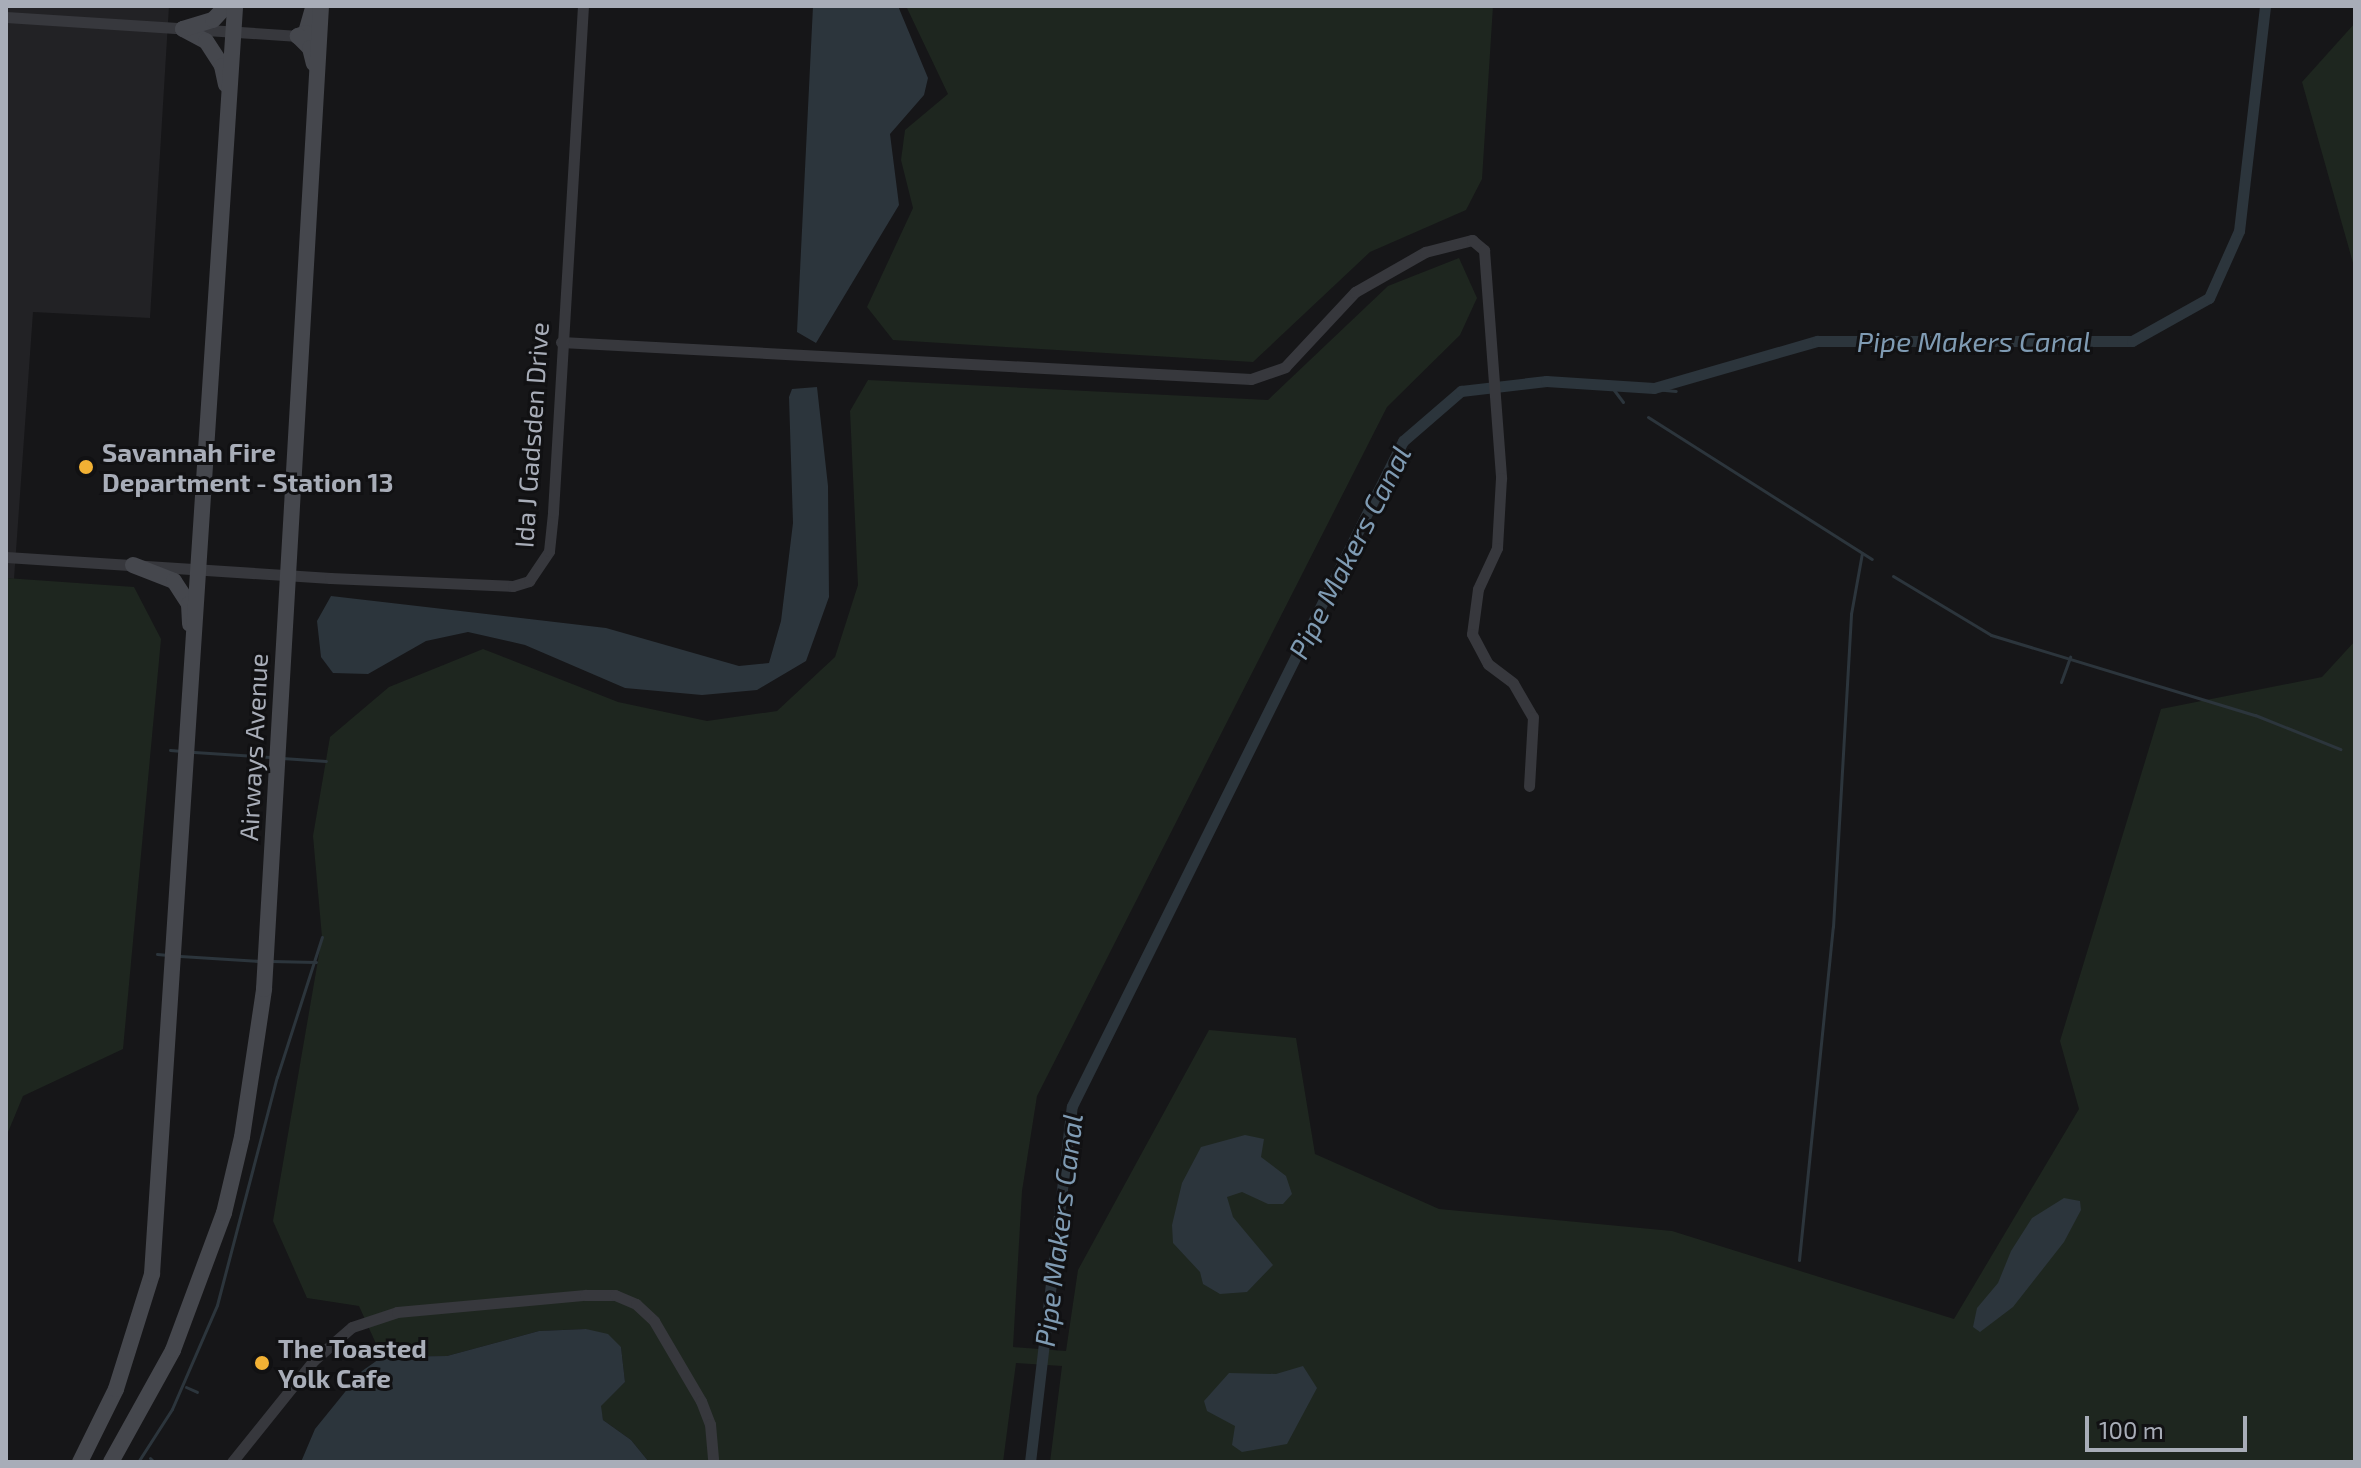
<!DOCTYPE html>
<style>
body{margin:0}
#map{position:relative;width:2361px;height:1468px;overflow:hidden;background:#161618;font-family:"Exo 2",sans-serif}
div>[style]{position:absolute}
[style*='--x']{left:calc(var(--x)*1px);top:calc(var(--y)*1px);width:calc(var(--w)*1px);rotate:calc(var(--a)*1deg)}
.built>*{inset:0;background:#222225}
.green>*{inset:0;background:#1e261f}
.water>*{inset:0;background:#2c353c}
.stream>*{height:3px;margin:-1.5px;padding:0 1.5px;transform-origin:1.5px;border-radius:1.5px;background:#2c353c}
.canal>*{height:11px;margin:-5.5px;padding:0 5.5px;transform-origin:5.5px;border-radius:5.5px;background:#2c353c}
.street>*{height:11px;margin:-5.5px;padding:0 5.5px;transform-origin:5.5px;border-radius:5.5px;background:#37383d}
.secondary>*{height:16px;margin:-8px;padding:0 8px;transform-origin:8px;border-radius:8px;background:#45474d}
.dots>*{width:22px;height:22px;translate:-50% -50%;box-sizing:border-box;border:4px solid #111113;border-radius:50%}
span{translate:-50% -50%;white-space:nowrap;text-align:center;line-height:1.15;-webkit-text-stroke:6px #111113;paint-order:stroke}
.street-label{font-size:26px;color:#a8adb8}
.poi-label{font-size:26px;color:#a8adb8;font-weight:700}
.left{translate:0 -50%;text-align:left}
.water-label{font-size:28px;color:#7f9bb3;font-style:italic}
.frame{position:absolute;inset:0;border:8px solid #a8adb8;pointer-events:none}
.scale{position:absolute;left:2085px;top:1416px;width:162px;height:36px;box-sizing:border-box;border:4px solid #a8adb8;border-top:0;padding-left:10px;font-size:24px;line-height:28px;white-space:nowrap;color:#a8adb8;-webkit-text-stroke:6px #111113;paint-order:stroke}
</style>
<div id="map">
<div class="built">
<i style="clip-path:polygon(6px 6px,169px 6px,150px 318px,33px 312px,14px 579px,6px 578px)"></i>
</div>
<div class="green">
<i style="clip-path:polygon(906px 6px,1493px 6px,1482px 179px,1466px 210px,1370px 252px,1253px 362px,893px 340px,867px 307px,913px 208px,901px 160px,905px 130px,948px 94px)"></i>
<i style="clip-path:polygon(2355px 23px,2355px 270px,2302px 82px)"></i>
<i style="clip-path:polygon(1459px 258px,1477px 298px,1460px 335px,1387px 407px,1037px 1096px,1022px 1191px,1013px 1347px,1066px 1351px,1078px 1270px,1209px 1030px,1296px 1038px,1315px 1154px,1439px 1209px,1672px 1231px,1954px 1319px,2079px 1109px,2060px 1041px,2161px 709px,2322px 677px,2355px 641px,2355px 1462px,1050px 1462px,1062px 1366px,1016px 1363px,1003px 1462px,649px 1462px,631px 1440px,603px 1420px,600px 1406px,625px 1382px,621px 1347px,586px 1329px,539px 1331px,447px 1356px,382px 1357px,359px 1306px,307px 1298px,273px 1221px,322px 937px,313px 836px,330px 737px,389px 687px,483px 649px,618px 702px,707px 721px,777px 711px,835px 657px,858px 585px,850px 411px,868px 380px,1268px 400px,1388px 286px)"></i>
<i style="clip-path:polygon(6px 578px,134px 587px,161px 639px,123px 1049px,23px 1096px,6px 1137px)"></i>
</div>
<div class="water">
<i style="clip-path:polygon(813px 6px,898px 6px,928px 78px,924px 95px,890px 134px,899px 205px,816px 343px,797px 332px)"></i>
<i style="clip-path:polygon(817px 387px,828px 486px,829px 597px,806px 661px,757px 690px,702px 695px,625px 688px,525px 645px,468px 632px,426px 641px,368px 674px,333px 673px,321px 657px,317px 621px,331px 596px,606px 628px,739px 666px,769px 663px,781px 621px,793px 523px,789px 397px,792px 389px)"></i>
<i style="clip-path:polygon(1245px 1135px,1264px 1139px,1261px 1157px,1286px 1176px,1292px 1194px,1283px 1204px,1268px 1204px,1242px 1192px,1227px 1197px,1233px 1217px,1273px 1265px,1247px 1292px,1220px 1294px,1203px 1284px,1200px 1272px,1173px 1243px,1172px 1225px,1182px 1183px,1201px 1147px)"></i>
<i style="clip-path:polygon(2064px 1198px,2080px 1201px,2081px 1210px,2064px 1242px,2013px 1307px,1980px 1332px,1973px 1327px,1977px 1308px,1998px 1283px,2011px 1251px,2032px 1218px)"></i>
<i style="clip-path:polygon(586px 1329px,608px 1334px,621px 1347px,625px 1382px,601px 1406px,603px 1420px,631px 1440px,649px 1462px,301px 1462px,315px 1429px,362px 1371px,382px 1357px,447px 1356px,539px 1331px)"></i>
<i style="clip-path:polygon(1303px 1366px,1317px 1388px,1287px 1444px,1242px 1452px,1232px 1445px,1235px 1426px,1207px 1411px,1204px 1401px,1229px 1373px,1276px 1374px)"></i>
</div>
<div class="stream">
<i style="--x:1623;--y:402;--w:21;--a:-127"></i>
<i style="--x:1610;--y:385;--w:66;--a:5.2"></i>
<i style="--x:1648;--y:417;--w:265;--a:32.4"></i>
<i style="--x:1893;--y:576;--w:114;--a:31"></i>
<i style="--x:1991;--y:635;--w:276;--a:16.9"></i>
<i style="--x:2255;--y:715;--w:92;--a:21.8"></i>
<i style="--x:2061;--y:682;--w:27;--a:-70"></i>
<i style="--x:170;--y:750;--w:12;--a:5"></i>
<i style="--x:194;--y:752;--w:76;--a:3.8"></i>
<i style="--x:282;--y:758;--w:44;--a:3.9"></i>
<i style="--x:157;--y:954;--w:11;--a:5"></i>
<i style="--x:180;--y:956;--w:80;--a:3.6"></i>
<i style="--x:271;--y:961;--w:45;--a:1.3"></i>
<i style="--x:1799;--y:1260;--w:335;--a:-84.2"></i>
<i style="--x:1833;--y:927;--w:314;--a:-86.7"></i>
<i style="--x:1851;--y:614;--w:62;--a:-79.8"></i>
<i style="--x:186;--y:1387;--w:12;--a:24"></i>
<i style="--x:150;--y:1458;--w:6;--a:45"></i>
<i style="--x:138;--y:1462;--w:63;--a:-57.3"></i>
<i style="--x:172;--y:1409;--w:113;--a:-66.6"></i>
<i style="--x:217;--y:1305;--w:236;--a:-75.3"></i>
<i style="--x:277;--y:1077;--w:147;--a:-72.2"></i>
</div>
<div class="canal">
<i style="--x:1030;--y:1462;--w:358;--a:-83.3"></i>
<i style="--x:1072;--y:1106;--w:743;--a:-63.54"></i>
<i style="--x:1403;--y:441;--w:77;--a:-40.8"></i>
<i style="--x:1461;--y:391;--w:86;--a:-6.7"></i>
<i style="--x:1546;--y:381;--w:108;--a:3.7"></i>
<i style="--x:1654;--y:388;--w:170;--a:-16.1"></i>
<i style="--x:1817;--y:341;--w:315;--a:0"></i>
<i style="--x:2132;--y:341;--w:88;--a:-29.2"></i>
<i style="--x:2209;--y:298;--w:73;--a:-65.9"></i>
<i style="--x:2239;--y:231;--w:226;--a:-83.4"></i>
</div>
<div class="street">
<i style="--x:6;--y:17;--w:293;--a:3.7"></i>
<i style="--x:561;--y:342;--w:691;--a:3.07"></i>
<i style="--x:1251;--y:379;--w:36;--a:-19"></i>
<i style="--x:1285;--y:367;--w:103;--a:-47"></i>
<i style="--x:1355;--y:292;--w:81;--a:-29.7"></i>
<i style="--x:1425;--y:252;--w:49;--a:-14.3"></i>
<i style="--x:1472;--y:240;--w:16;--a:40"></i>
<i style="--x:1484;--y:250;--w:229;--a:85.7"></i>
<i style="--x:1501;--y:478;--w:70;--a:93.3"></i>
<i style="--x:1497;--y:548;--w:45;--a:114.9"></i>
<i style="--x:1478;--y:589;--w:45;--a:97.6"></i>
<i style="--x:1472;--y:634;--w:34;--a:62"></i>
<i style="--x:1488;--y:664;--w:31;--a:37"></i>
<i style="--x:1513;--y:683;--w:39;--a:60"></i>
<i style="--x:1533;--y:717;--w:69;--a:93.3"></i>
<i style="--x:6;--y:557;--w:325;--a:3.7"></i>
<i style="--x:330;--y:578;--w:183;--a:2.5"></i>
<i style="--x:513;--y:586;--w:17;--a:-17"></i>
<i style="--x:529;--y:581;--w:36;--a:-56"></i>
<i style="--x:549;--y:551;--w:39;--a:-84"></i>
<i style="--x:553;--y:512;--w:507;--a:-86.61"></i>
<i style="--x:232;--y:1462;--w:131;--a:-51.2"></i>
<i style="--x:314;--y:1360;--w:50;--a:-41"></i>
<i style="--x:352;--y:1327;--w:47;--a:-18.4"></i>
<i style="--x:397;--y:1312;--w:189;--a:-5.2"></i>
<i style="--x:585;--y:1295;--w:30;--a:0"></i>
<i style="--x:615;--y:1295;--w:23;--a:23"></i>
<i style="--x:636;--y:1304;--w:25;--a:43"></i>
<i style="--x:654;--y:1321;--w:93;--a:59.6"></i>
<i style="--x:701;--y:1401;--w:25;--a:69"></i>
<i style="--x:710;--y:1424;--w:38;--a:85"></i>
</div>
<div class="secondary">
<i style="--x:313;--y:8;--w:26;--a:106"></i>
<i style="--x:306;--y:33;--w:9;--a:159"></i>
<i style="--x:298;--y:36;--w:17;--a:45"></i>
<i style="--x:310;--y:48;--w:16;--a:76"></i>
<i style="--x:183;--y:29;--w:26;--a:28"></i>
<i style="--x:206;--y:41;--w:30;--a:57"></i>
<i style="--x:222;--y:66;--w:19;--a:78"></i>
<i style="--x:183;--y:29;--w:31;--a:-17"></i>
<i style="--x:213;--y:20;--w:19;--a:-47"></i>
<i style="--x:133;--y:565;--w:44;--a:21.3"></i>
<i style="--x:174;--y:581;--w:27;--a:57"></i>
<i style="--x:189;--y:604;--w:20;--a:87"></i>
<i style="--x:80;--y:1462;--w:81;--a:-63.7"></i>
<i style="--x:116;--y:1389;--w:121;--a:-72.6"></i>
<i style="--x:152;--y:1274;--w:1271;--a:-86.25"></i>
<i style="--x:111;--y:1462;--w:128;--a:-61"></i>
<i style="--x:173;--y:1350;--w:146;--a:-69.6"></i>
<i style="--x:224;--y:1213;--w:78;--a:-76.7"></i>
<i style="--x:242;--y:1137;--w:150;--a:-81.5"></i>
<i style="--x:264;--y:989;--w:985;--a:-86.68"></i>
</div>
<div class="dots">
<i style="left:86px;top:467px;background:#f2b134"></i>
<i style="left:262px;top:1363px;background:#f2b134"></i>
</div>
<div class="street-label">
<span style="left:531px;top:435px;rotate:-86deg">Ida J Gadsden Drive</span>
<span style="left:253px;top:747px;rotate:-87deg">Airways Avenue</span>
</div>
<div class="poi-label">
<span class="left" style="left:102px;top:467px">Savannah Fire<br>Department - Station 13</span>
<span class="left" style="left:278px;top:1363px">The Toasted<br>Yolk Cafe</span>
</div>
<div class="water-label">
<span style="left:1974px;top:341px">Pipe Makers Canal</span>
<span style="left:1349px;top:552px;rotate:-63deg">Pipe Makers Canal</span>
<span style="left:1058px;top:1230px;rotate:-83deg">Pipe Makers Canal</span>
</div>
<div class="frame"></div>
<div class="scale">100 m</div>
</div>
